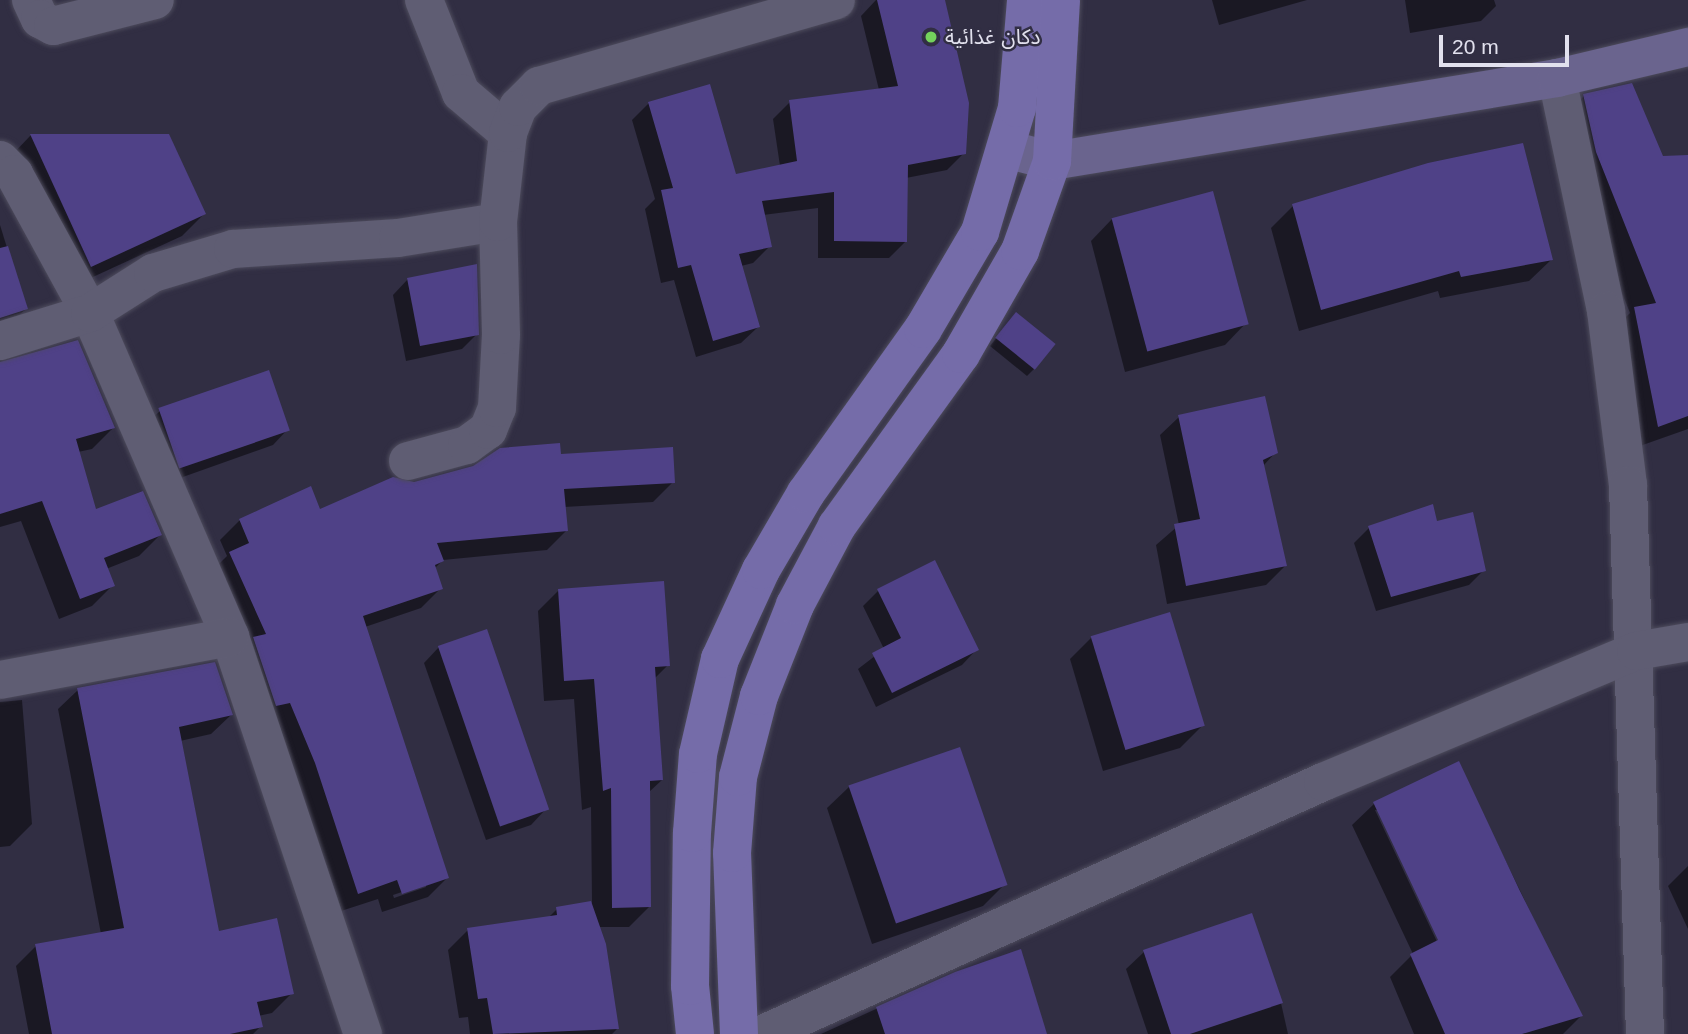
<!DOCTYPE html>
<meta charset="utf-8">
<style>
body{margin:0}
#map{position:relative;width:1688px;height:1034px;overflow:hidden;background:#312e43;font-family:Helvetica,"Noto Sans Arabic",sans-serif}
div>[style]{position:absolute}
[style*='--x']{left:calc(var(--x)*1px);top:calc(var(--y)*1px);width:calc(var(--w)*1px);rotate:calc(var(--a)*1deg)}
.shadow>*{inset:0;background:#0007}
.building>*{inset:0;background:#4f4187;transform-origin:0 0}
.roads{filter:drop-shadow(0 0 2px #4d4b5c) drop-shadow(0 0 2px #4d4b5c)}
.street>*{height:38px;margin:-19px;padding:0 19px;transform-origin:19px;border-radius:19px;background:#5f5d73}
.secondary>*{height:38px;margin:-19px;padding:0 19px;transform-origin:19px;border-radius:19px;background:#6a648e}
.primary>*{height:38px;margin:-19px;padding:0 19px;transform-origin:19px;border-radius:19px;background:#756ca9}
.dots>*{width:19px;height:19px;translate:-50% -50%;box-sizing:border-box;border:4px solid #312e43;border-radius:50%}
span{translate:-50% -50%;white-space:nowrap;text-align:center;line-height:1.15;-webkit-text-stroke:5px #312e43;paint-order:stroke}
.poi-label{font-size:21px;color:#e2e1ee}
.left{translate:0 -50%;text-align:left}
.scale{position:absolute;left:1439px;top:35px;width:130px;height:32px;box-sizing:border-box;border:4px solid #e2e1ee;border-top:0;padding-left:9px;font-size:21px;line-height:24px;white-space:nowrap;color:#e2e1ee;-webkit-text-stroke:5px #312e43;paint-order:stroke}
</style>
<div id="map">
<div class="shadow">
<i style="clip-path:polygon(876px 0,943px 0,964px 153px,947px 170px,906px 178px,906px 241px,889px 258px,818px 258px,818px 208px,763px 215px,770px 246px,753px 263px,741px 266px,758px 327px,741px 343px,696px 357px,674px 280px,661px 283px,645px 209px,655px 199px,632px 120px,649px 103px,735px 176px,780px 166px,773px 119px,790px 102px,879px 90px,861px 16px)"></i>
<i style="clip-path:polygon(1212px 0,1307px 0,1219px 25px)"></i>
<i style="clip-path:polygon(1405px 0,1494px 0,1496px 6px,1481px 21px,1410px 33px)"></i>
<i style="clip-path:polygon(1584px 96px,1662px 158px,1688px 157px,1688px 429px,1637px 447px,1613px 330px,1630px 313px,1574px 174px,1562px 118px)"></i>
<i style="clip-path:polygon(31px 135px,204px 214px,182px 236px,69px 288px,10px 157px)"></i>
<i style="clip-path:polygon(1293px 206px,1551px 260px,1529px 281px,1440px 298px,1438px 291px,1299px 331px,1271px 228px)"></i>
<i style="clip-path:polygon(1112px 219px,1246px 323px,1225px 345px,1125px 372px,1091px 241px)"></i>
<i style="clip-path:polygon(0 225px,26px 309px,0 332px)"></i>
<i style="clip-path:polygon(408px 279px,477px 334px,462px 349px,406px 361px,393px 295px)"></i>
<i style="clip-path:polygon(1009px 322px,1034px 369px,1027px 376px,990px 346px)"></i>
<i style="clip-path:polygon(0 364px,113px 428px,92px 449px,78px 452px,95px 511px,160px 535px,139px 556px,106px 569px,113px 585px,92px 606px,59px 619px,21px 521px,0 527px)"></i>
<i style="clip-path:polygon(268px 372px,288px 429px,273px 445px,166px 483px,144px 426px,160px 411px)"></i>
<i style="clip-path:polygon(1179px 417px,1276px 452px,1263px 466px,1285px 566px,1266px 585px,1167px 604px,1156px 545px,1179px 525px,1160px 435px)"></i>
<i style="clip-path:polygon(evenodd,559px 455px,673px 482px,653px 502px,564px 507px,566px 531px,547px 550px,443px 560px,434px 569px,441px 588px,421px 608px,365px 627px,447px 878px,428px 897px,382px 912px,378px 899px,338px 912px,210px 573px,227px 556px,220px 540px,240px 520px,318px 512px,413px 484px,559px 455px,426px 884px,426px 887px,394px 898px,393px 895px,426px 884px)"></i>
<i style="clip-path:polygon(1369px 528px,1484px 570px,1469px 585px,1376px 611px,1354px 543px)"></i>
<i style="clip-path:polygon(934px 563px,977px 649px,962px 665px,876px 707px,858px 669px,884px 649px,863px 606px,878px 591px)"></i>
<i style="clip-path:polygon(559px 590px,668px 665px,654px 679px,662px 780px,648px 793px,649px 907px,629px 927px,598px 927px,617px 1029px,612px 1034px,470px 1034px,468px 1017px,459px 1018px,448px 950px,468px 930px,548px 918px,557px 909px,592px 903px,591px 807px,582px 810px,574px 699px,544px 701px,538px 611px)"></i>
<i style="clip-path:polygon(1092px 637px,1202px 726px,1180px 748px,1103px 771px,1070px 659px)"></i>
<i style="clip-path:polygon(439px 647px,546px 809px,531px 825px,486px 840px,424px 663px)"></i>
<i style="clip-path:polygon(78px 690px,231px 715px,211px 734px,180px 741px,218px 933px,292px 993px,272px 1013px,258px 1016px,261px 1026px,253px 1034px,29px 1034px,16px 966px,36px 946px,101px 934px,58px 709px)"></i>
<i style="clip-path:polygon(22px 700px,32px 824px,10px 846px,0 847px,0 702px)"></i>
<i style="clip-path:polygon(evenodd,1458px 763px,1581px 1016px,1563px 1034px,1414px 1034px,1390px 977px,1413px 954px,1352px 825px,1374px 804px,1458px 763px,1375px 810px,1379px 810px,1444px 947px,1440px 948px,1375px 810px)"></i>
<i style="clip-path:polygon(849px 787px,1005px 884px,983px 906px,872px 944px,827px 808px)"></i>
<i style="clip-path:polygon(1688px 866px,1688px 929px,1668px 886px)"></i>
<i style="clip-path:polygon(1020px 951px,1045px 1034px,821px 1034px,955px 973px)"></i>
<i style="clip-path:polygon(1144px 952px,1281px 1003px,1288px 1034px,1148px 1034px,1126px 969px)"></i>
</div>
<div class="building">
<i style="clip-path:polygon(877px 0,945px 0,969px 103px,966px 154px,908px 165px,907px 242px,834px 241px,834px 192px,762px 201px,772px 247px,739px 254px,760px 327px,713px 341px,691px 265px,678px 268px,661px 190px,673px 188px,648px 102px,710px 84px,736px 174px,797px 161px,789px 100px,898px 86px)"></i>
<i style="clip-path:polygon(1632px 83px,1663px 156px,1688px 155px,1688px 416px,1658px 427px,1634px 307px,1656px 303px,1596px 152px,1583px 94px)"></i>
<i style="clip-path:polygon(30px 134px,169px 134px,206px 214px,91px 267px)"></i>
<i style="clip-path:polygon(1523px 143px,1553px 260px,1461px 277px,1459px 271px,1321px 310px,1292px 204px,1428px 163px)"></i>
<i style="left:1213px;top:191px;width:138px;height:105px;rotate:75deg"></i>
<i style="clip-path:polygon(8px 246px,28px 309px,0 318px,0 248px)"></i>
<i style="clip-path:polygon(477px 264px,479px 335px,420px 346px,407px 278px)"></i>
<i style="left:1016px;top:312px;width:51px;height:33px;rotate:39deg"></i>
<i style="clip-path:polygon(78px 340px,115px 428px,76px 439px,96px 509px,143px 491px,162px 535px,104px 558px,115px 586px,80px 599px,42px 501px,0 514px,0 362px)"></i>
<i style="left:269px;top:370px;width:64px;height:117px;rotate:71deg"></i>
<i style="clip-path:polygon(1265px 396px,1278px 453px,1263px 460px,1287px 566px,1186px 586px,1174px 524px,1200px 519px,1178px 415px)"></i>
<i style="clip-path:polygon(560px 443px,561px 454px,673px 447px,675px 483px,564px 489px,568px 531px,437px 543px,444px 561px,435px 565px,443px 589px,363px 616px,449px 878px,402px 894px,397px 880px,358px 894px,315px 763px,290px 703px,276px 706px,253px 637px,266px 634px,229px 552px,249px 543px,239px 519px,311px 486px,320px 509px,393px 477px,414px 482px,473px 466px,500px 448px)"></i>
<i style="clip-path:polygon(1433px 504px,1437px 521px,1473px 512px,1486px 571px,1391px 597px,1368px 526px)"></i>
<i style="clip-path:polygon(935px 560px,979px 650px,892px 693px,872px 653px,901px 638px,877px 589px)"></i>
<i style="clip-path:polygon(664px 581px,670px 666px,655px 667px,663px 780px,650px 781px,651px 907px,612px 908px,611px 788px,603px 791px,594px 679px,564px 681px,558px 589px)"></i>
<i style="left:1170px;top:612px;width:119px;height:83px;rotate:73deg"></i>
<i style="left:487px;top:629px;width:191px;height:52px;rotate:71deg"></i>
<i style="clip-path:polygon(215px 662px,233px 715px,179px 727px,219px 931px,277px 918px,294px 994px,257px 1002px,263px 1027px,230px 1034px,52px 1034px,35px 944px,124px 928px,77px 688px)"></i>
<i style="left:960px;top:747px;width:146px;height:118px;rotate:71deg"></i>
<i style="clip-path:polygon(1459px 761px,1519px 889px,1583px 1016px,1522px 1034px,1445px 1034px,1410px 954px,1438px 940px,1373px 802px)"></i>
<i style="clip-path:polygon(591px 901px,606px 944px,619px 1029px,493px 1034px,487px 998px,478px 999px,467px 928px,557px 915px,556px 907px)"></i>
<i style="clip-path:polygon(1252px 913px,1283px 1003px,1190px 1034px,1171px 1034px,1143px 950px)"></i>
<i style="clip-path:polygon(1021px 949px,1047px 1034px,885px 1034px,876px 1007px,955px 972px)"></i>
</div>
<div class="roads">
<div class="street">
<i style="--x:31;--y:0;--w:21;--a:65"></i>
<i style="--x:40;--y:19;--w:15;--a:28"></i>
<i style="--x:53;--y:26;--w:105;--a:-14.3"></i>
<i style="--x:424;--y:0;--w:100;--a:68.3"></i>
<i style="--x:461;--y:93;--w:62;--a:40.4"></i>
<i style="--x:1557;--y:78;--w:238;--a:78.1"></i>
<i style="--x:1606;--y:311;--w:175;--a:82.8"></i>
<i style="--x:1628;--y:485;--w:549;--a:88.23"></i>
<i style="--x:0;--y:160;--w:20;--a:45"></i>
<i style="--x:14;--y:174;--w:158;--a:61.3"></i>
<i style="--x:90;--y:313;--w:353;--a:66.6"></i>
<i style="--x:230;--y:637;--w:419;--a:71.5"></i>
<i style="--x:0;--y:341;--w:94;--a:-17.3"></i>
<i style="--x:90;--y:313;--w:75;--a:-32.4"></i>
<i style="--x:153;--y:273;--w:84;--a:-16.7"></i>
<i style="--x:233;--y:249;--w:165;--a:-3.8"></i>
<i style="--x:398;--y:238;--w:101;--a:-9.1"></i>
<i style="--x:408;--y:461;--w:61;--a:-15.2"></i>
<i style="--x:467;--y:445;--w:26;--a:-36"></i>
<i style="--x:488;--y:430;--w:24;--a:-68"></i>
<i style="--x:497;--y:408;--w:73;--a:-86.9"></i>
<i style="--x:501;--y:335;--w:113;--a:-91.5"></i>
<i style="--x:498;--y:222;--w:90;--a:-83.6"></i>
<i style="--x:508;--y:133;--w:28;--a:-69"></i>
<i style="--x:518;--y:107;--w:30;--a:-45"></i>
<i style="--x:539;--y:86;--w:309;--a:-16.1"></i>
<i style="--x:0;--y:680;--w:234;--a:-10.6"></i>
<i style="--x:763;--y:1034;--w:614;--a:-24.23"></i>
<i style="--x:1323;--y:782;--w:339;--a:-22.7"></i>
<i style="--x:1636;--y:651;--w:53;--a:-9.8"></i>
</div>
<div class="secondary">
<i style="--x:1006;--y:149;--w:48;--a:14.6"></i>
<i style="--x:1052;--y:161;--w:512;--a:-9.33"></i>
<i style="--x:1557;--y:78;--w:135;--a:-13.3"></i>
</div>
<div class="primary">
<i style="--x:695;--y:1034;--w:48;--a:-95.9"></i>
<i style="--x:690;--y:986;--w:153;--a:-89.3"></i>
<i style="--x:692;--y:833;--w:79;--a:-85.7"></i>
<i style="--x:698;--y:754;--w:98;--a:-77"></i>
<i style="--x:720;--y:659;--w:98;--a:-65.3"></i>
<i style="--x:761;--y:570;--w:89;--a:-59.7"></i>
<i style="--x:806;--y:493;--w:201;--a:-54.5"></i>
<i style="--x:923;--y:329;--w:113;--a:-59.6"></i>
<i style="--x:980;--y:232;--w:129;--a:-73.4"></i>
<i style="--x:1017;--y:108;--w:108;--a:-85.2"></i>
<i style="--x:739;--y:1034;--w:181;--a:-92.2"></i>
<i style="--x:732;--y:853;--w:76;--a:-85.5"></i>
<i style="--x:738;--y:777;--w:84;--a:-75.5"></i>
<i style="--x:759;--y:696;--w:98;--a:-68.4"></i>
<i style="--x:795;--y:605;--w:89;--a:-62"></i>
<i style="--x:837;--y:526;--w:212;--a:-54.2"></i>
<i style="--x:961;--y:354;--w:119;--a:-60.2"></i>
<i style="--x:1020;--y:251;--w:96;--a:-70.4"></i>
<i style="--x:1052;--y:161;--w:161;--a:-86.8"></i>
</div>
</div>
<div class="dots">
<i style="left:931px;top:37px;background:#74d25c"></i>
</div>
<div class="poi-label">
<span class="left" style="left:945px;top:37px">دكان غذائية</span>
</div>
<div class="scale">20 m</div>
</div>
